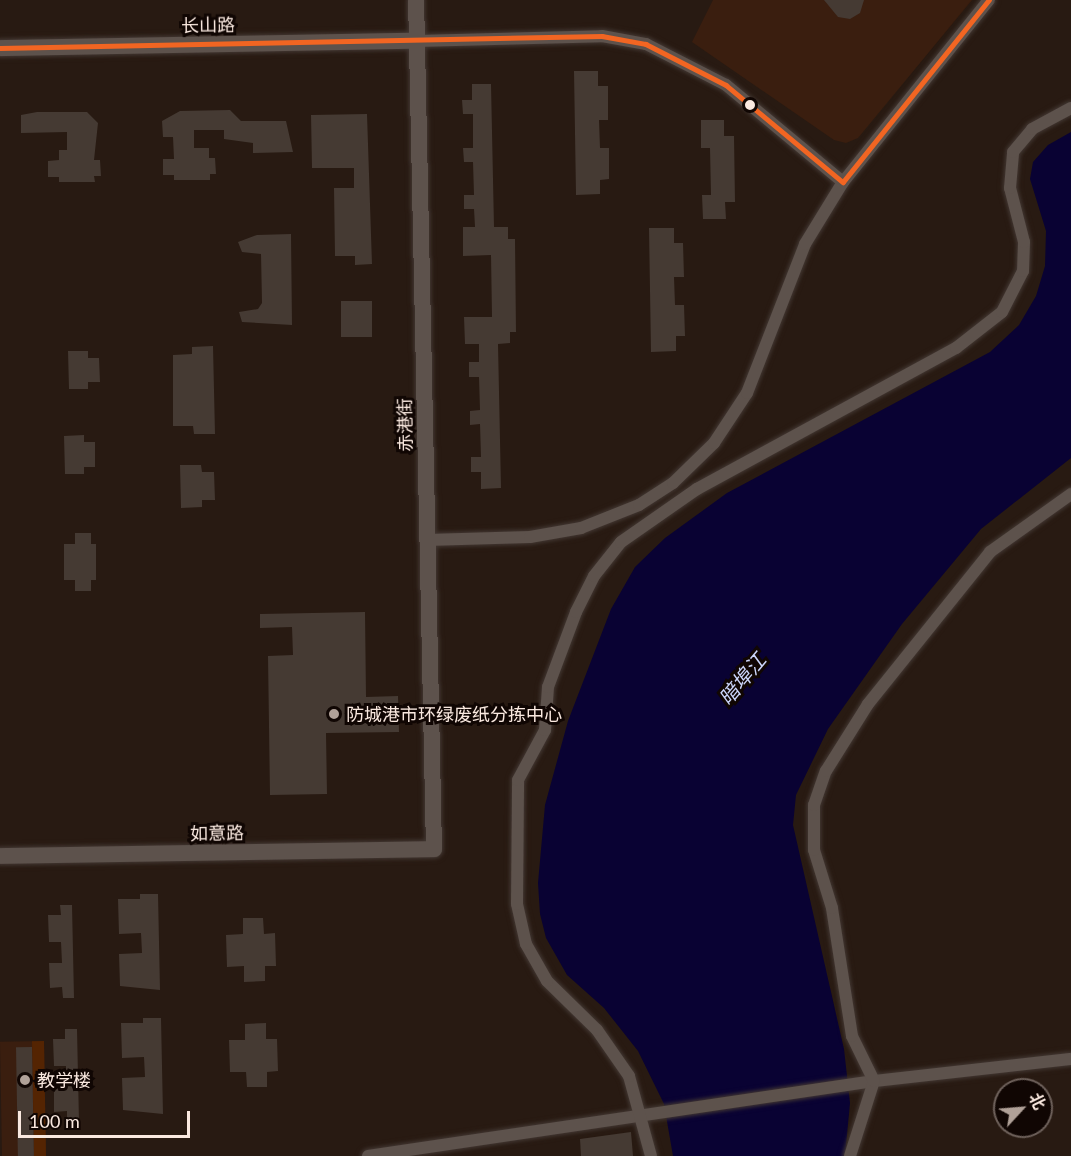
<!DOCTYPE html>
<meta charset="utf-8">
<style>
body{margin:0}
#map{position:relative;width:1071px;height:1156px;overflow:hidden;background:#281a12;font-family:Lato,"Noto Sans SC",sans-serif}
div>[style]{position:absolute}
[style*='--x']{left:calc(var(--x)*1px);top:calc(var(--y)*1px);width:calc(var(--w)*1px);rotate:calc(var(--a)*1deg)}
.built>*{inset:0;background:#3a1e0f;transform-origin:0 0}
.green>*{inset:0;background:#542402;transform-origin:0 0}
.water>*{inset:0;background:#090233}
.building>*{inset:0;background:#453a33;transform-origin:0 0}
.roads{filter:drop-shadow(0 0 2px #423732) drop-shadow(0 0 2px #423732)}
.street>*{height:12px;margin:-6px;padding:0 6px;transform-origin:6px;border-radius:6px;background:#5d524c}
.secondary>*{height:16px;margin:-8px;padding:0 8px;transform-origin:8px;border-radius:8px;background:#5d524c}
.bus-1>*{height:4.5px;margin:-2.25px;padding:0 2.25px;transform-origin:2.25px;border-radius:2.25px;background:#f26522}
.dots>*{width:16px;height:16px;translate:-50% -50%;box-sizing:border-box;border:3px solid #100603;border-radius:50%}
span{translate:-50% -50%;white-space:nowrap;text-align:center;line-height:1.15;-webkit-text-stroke:6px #100603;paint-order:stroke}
.street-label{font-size:18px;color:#fae9e0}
.poi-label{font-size:18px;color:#fae9e0}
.left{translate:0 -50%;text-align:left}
.water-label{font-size:20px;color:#ccd6fb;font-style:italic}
.north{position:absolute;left:993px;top:1078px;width:60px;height:60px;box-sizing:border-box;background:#100603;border:2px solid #6e615b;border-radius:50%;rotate:64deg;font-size:16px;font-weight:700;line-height:24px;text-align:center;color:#fae9e0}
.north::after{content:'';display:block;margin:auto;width:21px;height:27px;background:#b0a198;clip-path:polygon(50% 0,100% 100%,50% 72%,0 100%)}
.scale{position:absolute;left:18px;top:1111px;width:172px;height:27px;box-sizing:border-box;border:3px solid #fae9e0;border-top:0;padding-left:8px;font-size:18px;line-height:21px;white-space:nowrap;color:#fae9e0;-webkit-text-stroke:4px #100603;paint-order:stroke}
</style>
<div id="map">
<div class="built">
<i style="clip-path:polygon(713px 0,972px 0,858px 138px,846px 143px,834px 140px,692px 42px)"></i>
<i style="left:44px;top:1041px;width:115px;height:44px;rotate:89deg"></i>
</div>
<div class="green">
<i style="left:44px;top:1041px;width:115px;height:12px;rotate:89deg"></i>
</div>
<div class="water">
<i style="clip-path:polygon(1071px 132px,1071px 458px,981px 529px,902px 624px,828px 729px,796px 795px,793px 825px,844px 1049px,850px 1103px,845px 1156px,673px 1156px,664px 1104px,638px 1051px,604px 1008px,567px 975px,546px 938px,540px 914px,538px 883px,545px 805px,568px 721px,611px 609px,635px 567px,665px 538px,727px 493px,990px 352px,1019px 325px,1036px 296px,1045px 266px,1046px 231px,1030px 179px,1033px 162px,1048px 145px)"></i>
</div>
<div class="building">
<i style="clip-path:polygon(824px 0,864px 0,860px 13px,850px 19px,838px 17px)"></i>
<i style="clip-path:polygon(574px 71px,598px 71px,598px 86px,608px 86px,608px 120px,599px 120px,600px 148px,609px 148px,609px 179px,600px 180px,600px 194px,576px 195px)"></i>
<i style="clip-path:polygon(472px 84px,491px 84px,494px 227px,508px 227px,508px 239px,515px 239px,516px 332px,510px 332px,510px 343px,498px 344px,501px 488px,481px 489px,481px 472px,471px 472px,471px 457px,481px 457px,480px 424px,470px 425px,470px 411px,480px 410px,479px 377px,469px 377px,469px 362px,479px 362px,479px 344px,465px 344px,464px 317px,492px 317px,491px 255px,463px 256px,463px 227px,475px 227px,474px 209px,464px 209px,464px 195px,474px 195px,473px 162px,464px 162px,463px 148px,473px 148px,473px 114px,463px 114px,462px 100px,472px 100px)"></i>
<i style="clip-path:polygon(230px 110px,241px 121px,286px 121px,293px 152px,253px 153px,253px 143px,224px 139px,224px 130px,194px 130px,194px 148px,209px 148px,209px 158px,215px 158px,216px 174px,210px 174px,210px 180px,174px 180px,174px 175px,163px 175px,163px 159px,174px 159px,173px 137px,163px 137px,162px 121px,180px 111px)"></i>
<i style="clip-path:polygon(37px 112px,87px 112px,98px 123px,94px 160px,100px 160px,101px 176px,94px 176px,95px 182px,59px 182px,59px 177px,48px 177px,48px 161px,59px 160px,59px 150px,67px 150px,67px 132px,21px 133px,21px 115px)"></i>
<i style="clip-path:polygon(367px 114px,372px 264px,355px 265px,355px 256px,335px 256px,334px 188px,354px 188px,354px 168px,312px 168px,311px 115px)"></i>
<i style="clip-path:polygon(701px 120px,724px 120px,724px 136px,734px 136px,735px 202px,725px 202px,726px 219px,703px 219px,702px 195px,711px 195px,710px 148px,701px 148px)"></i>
<i style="clip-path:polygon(649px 228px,674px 228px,674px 243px,683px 243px,684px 277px,674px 277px,675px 305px,684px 305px,685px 336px,676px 336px,676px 351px,651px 352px)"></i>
<i style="clip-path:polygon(291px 234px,292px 325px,242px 322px,239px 312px,258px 309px,262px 303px,261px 254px,242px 252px,238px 242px,257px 235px)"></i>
<i style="left:341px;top:301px;width:31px;height:36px"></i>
<i style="clip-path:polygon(213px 346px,215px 434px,194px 434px,193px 426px,173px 426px,173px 355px,192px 354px,192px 347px)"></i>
<i style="clip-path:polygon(68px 351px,88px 351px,88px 358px,99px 358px,100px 382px,88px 382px,88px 389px,69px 389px)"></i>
<i style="clip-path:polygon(84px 435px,84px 442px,95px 442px,95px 467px,84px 467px,84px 474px,65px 474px,64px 436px)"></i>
<i style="clip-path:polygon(180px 465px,201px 465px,202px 472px,214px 472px,215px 500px,202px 500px,202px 507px,181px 508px)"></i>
<i style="clip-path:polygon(75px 533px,91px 533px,91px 544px,96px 544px,96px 580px,91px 580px,91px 591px,75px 591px,75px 580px,64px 580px,64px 544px,75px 544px)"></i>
<i style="clip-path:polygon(365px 612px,366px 697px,398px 696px,399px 732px,326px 733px,327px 794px,270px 795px,268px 656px,293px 655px,292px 627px,260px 628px,260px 614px)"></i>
<i style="clip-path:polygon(140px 894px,158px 894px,160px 990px,120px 986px,119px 954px,142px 953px,141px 933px,119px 934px,118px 899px,140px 899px)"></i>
<i style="clip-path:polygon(60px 905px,72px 905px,74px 998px,63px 998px,62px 987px,50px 988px,49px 963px,62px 963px,61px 942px,49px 942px,48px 915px,61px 915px)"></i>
<i style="clip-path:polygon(243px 918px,263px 918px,264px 934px,275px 933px,276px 966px,265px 966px,265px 981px,244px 982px,244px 966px,227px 967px,226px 935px,243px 934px)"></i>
<i style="clip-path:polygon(143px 1018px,161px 1018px,163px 1114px,123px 1110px,122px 1078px,145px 1077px,144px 1057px,122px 1058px,121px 1023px,143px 1023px)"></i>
<i style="clip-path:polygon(266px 1023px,266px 1039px,277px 1039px,278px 1071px,267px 1072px,267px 1087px,247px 1087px,246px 1072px,230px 1072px,229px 1040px,245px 1040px,245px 1024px)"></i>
<i style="clip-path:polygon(65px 1029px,77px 1029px,79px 1122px,67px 1122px,67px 1111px,54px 1112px,54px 1087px,66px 1087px,66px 1066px,54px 1066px,53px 1039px,65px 1039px)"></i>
<i style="left:32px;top:1047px;width:109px;height:16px;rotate:89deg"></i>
<i style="clip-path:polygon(631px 1132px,633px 1156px,581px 1156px,580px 1139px)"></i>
</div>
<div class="roads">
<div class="street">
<i style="--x:417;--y:41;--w:185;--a:-1.5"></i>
<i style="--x:602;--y:36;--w:45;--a:10.3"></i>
<i style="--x:646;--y:44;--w:90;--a:27.1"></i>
<i style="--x:726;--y:85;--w:152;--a:39.7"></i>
<i style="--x:427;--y:540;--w:103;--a:-1.7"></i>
<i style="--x:530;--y:537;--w:52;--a:-10"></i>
<i style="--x:581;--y:528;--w:62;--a:-21.6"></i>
<i style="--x:639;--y:505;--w:40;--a:-32.9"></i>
<i style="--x:673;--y:483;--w:57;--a:-44.3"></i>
<i style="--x:714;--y:443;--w:60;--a:-56.6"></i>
<i style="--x:747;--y:393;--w:160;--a:-68.7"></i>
<i style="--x:805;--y:244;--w:73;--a:-58.5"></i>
<i style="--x:843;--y:182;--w:233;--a:-51.3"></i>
<i style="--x:368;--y:1156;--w:512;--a:-8.43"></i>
<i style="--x:874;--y:1081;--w:198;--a:-6.4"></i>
<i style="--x:651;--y:1156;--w:83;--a:-105.4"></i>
<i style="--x:629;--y:1076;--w:56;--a:-124.8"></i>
<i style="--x:597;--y:1030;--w:70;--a:-135.6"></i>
<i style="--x:547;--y:981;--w:43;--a:-119.6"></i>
<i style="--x:526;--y:944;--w:41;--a:-102.7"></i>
<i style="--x:517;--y:904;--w:124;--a:-89.5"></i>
<i style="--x:518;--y:780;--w:57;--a:-61.6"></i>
<i style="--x:545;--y:730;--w:43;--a:-86"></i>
<i style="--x:548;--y:687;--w:80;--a:-69.5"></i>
<i style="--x:576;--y:612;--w:40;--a:-63.4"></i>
<i style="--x:594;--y:576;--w:43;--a:-51.5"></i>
<i style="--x:621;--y:542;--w:93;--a:-34.9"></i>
<i style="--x:697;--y:489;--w:295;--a:-28.6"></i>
<i style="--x:956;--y:348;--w:58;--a:-38"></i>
<i style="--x:1002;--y:312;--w:46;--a:-62.9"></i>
<i style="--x:1023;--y:271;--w:29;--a:-88"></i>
<i style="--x:1024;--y:242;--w:56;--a:-104.5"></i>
<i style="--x:1010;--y:188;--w:36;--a:-85"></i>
<i style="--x:1013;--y:152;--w:30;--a:-50"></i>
<i style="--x:1032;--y:129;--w:44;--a:-28.3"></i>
<i style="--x:850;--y:1156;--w:79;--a:-72.3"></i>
<i style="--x:874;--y:1081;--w:50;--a:-116.1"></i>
<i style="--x:852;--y:1036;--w:130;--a:-98.9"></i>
<i style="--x:832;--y:908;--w:61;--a:-107.2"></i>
<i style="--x:814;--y:850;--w:45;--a:-90"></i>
<i style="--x:814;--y:805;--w:36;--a:-71"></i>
<i style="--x:826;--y:771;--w:79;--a:-57.9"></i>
<i style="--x:868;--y:704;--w:195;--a:-51.2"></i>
<i style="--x:990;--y:552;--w:100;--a:-35.6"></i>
</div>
<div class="secondary">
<i style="--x:0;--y:48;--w:417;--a:-1"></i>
<i style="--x:0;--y:856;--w:434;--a:-0.9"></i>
<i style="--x:434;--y:849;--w:849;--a:-91.21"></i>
</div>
</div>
<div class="bus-1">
<i style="--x:0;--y:48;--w:602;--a:-1.14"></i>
<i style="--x:602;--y:36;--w:45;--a:10.3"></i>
<i style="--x:646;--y:44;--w:90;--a:27.1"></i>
<i style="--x:726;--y:85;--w:152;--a:39.7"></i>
<i style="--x:843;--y:182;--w:233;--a:-51.3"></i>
</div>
<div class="dots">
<i style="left:750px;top:105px;background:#fae9e0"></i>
<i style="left:334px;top:714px;background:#b0a198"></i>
<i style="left:25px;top:1080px;background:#b0a198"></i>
</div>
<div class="street-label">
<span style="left:208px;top:25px;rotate:-1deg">长山路</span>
<span style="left:405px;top:425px;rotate:-91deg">赤港街</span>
<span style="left:217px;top:833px;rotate:-1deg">如意路</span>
</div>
<div class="poi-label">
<span class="left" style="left:346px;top:714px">防城港市环绿废纸分拣中心</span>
<span class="left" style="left:37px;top:1080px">教学楼</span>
</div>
<div class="water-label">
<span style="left:742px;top:679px;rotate:-50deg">暗埠江</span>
</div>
<div class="north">北</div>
<div class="scale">100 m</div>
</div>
